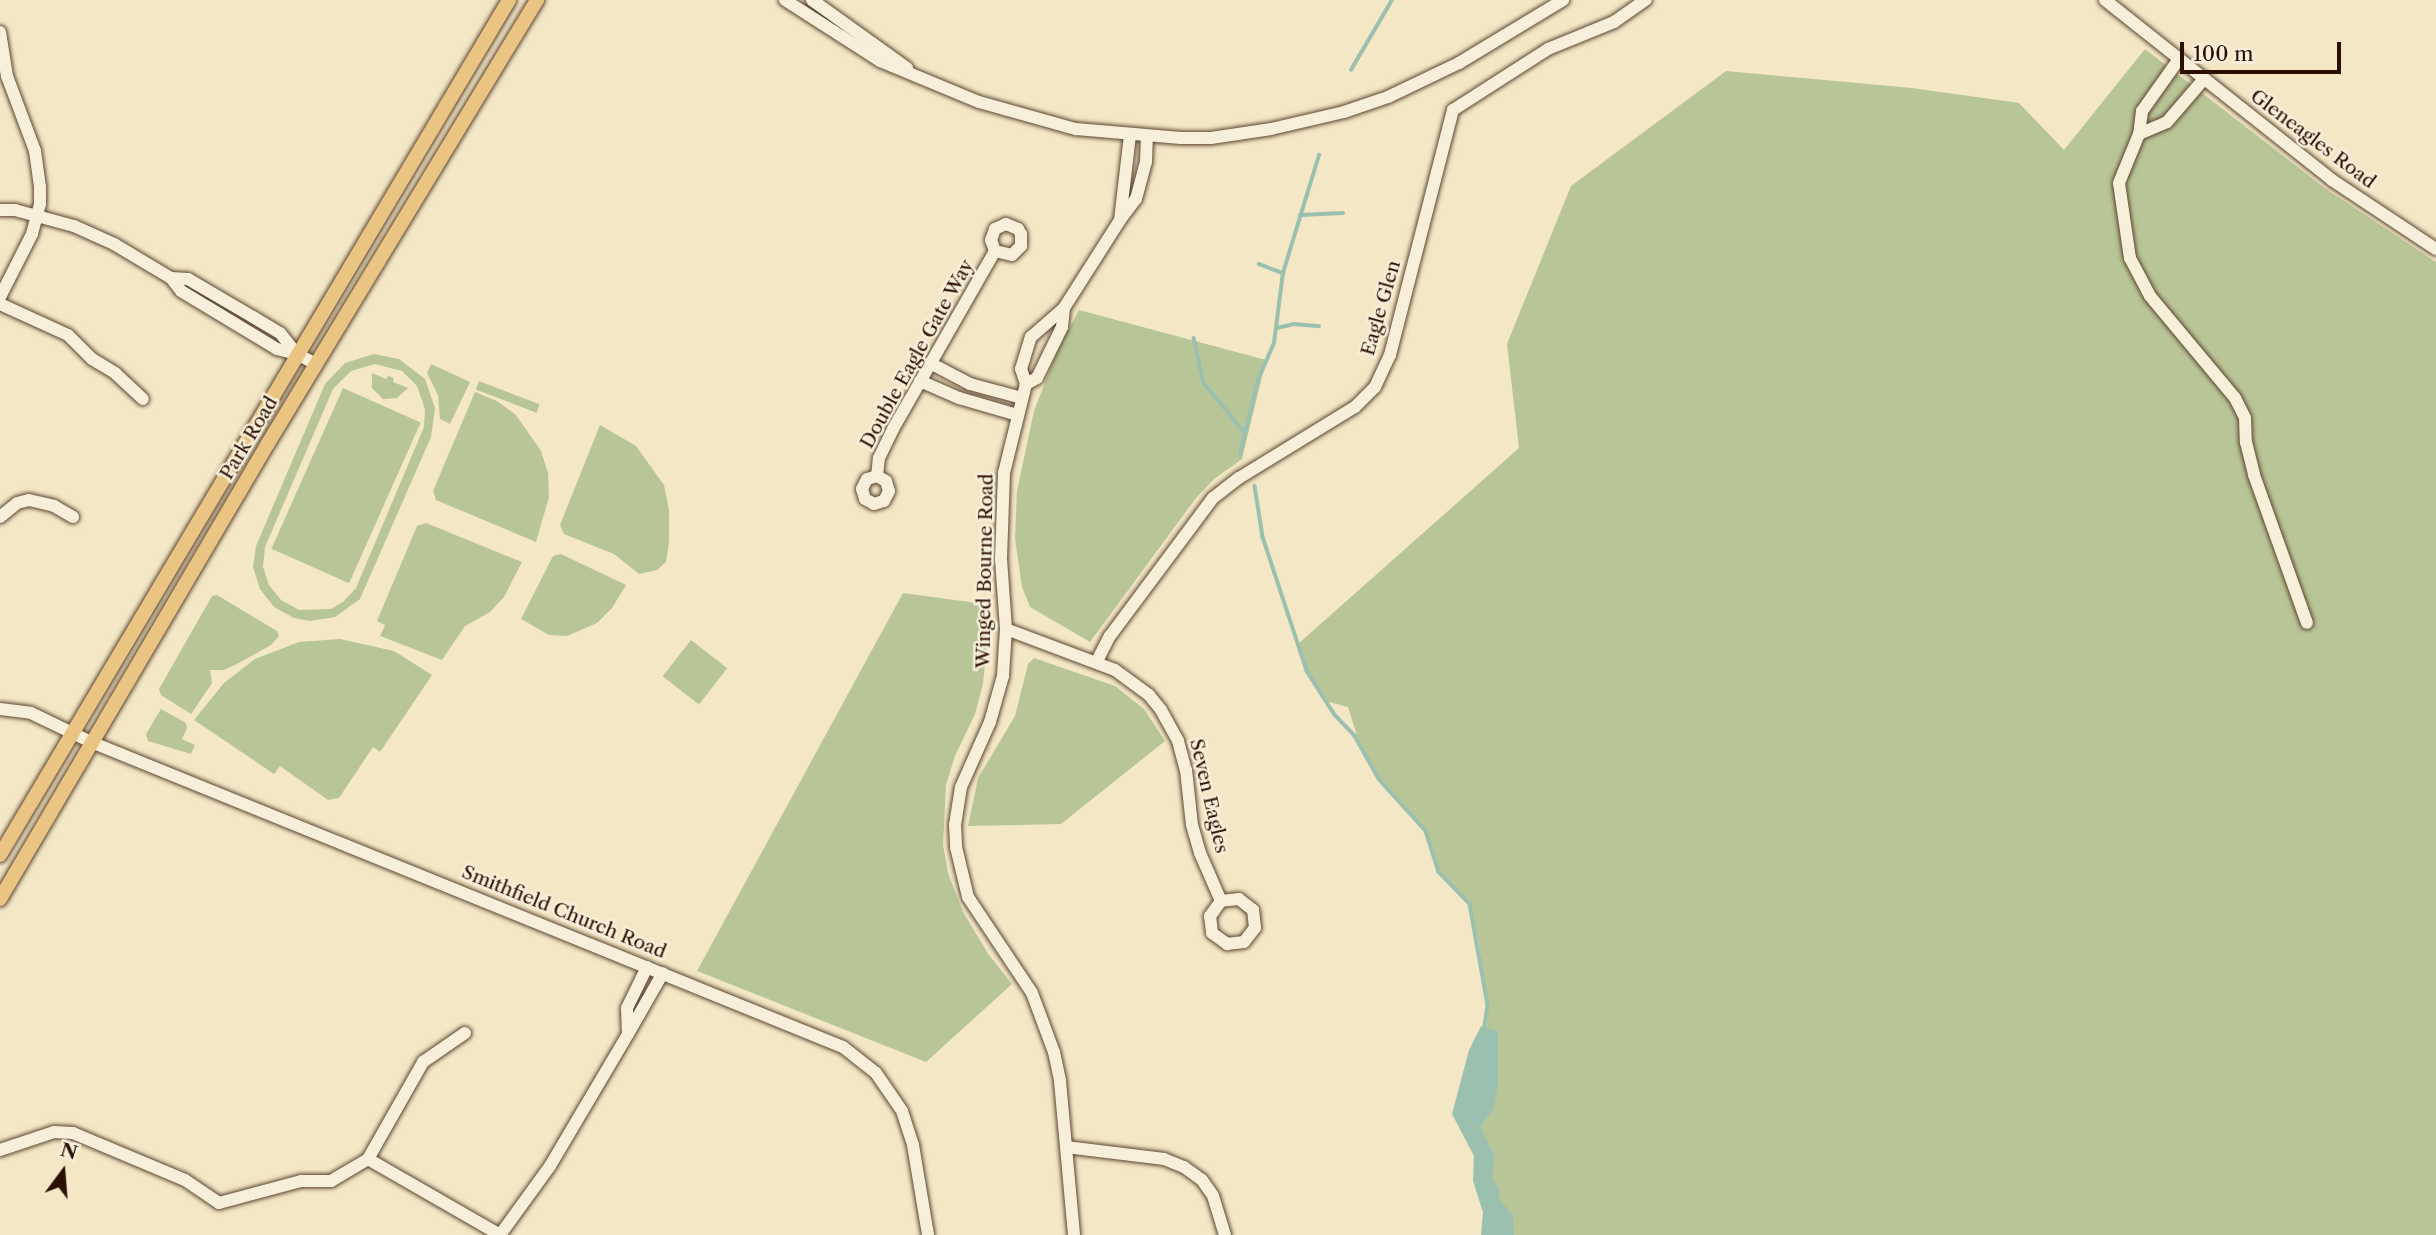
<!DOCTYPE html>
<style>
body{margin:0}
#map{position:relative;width:2436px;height:1235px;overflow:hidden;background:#f3e7c5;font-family:"Libre Caslon Text",serif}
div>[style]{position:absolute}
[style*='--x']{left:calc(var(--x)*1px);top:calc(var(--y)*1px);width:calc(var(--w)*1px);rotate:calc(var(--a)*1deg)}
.green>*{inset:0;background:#b8c697;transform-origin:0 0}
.water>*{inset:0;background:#9cc0b0}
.stream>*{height:3.5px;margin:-1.75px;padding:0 1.75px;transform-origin:1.75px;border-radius:1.75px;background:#9cc0b0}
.roads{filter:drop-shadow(0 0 2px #5d4531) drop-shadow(0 0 2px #5d4531)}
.minor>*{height:12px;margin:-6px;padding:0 6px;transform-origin:6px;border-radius:6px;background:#f7efd9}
.major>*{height:14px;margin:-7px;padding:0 7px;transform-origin:7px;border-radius:7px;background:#eac482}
span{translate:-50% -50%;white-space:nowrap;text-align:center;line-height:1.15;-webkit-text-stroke:5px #f7efd9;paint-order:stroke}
.street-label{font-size:19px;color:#2b0f00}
.north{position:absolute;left:28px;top:1137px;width:70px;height:70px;-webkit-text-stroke:5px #f7efd9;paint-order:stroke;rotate:16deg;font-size:19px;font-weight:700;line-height:28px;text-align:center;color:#2b0f00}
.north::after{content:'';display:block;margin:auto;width:24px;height:32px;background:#2b0f00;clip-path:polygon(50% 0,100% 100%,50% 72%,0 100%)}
.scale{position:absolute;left:2180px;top:42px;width:161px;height:32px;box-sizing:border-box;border:4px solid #2b0f00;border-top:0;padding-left:9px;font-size:21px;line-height:24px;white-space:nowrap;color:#2b0f00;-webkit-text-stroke:5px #f7efd9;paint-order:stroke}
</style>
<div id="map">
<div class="green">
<i style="clip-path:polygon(2145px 49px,2326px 189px,2436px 262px,2436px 1235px,1492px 1235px,1478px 1144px,1458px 1113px,1488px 1016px,1479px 944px,1470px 904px,1439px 872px,1426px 831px,1379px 779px,1362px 752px,1348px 707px,1325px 701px,1307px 671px,1298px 644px,1519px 448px,1507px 344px,1571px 186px,1726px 71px,1912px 88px,2019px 103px,2064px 150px)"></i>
<i style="clip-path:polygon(1079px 310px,1266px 360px,1242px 459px,1214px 479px,1196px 498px,1090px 642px,1030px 607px,1022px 587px,1015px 539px,1017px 491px,1034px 411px,1058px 349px)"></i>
<i style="clip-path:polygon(evenodd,374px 354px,399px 359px,425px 379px,435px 408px,431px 437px,360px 599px,335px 617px,310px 621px,294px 618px,274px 607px,260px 589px,253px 567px,256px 546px,325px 384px,345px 363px,374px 354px,375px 364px,402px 371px,417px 386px,425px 409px,424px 427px,356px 588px,343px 602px,331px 609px,299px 610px,281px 600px,269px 585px,263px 567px,265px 547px,333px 389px,351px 371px,375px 364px)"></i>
<i style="clip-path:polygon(431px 364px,470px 382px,450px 424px,440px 419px,438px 395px,427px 373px)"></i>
<i style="clip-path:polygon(372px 373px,386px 379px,388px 376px,394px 378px,393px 382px,408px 388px,397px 398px,383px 399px,372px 388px)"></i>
<i style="left:479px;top:381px;width:65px;height:9px;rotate:21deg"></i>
<i style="left:343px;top:388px;width:85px;height:176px;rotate:24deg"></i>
<i style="clip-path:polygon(475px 392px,497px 401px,516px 415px,541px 451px,548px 473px,549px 497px,536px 542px,436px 500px,433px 491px)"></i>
<i style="clip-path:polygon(600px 425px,636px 446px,664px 485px,669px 510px,669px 542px,666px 562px,657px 570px,639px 574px,614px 554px,564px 534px,560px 525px)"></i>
<i style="clip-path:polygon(426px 523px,522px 562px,504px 597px,490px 612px,465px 626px,442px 660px,380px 636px,385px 625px,377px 621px,417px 526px)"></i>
<i style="clip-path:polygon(561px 554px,626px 585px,612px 608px,597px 623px,567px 636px,549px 635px,521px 619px,553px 556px)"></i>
<i style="clip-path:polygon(903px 593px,984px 604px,986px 653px,983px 684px,975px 714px,955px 756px,946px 785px,943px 845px,948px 873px,963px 912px,989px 955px,1012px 984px,926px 1062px,697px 971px)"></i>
<i style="clip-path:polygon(217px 595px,277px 631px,279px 636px,271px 645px,237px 664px,224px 670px,210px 670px,212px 683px,191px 714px,161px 695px,159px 689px,212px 596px)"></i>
<i style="clip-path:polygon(340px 639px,394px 651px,432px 675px,380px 752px,373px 747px,339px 798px,328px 800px,280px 766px,274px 774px,194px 720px,224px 683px,255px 659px,299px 642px)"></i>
<i style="left:691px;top:640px;width:46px;height:46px;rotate:38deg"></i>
<i style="clip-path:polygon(1034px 658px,1115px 686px,1144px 709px,1165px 741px,1061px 824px,968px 826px,978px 778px,1015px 716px,1028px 664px)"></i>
<i style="clip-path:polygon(161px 709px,186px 723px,187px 728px,182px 739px,195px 745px,191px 754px,148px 741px,146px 734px)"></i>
</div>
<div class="water">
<i style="clip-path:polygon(1481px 1026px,1498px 1031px,1498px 1086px,1493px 1110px,1480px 1126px,1495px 1157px,1492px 1177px,1499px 1190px,1499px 1199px,1513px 1215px,1514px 1235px,1481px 1235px,1483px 1212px,1473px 1181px,1474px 1156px,1452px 1114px,1469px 1050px)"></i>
</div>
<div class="stream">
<i style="--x:1351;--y:70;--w:81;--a:-59.6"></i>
<i style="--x:1300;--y:215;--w:43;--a:-2.7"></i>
<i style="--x:1259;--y:264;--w:26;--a:21"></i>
<i style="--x:1277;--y:328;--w:17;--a:-13"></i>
<i style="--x:1294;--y:324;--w:25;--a:5"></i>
<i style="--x:1194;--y:338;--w:46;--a:77.5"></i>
<i style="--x:1204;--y:383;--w:65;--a:50.6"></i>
<i style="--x:1240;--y:454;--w:76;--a:-76.3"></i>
<i style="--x:1258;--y:380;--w:40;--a:-66.6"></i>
<i style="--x:1274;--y:343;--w:71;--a:-82.7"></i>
<i style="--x:1283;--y:273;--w:123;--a:-73"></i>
<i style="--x:1255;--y:486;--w:52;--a:81.1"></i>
<i style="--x:1263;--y:537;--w:141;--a:71.8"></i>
<i style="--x:1307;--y:671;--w:52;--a:57.5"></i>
<i style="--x:1335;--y:715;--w:29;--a:46"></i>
<i style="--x:1355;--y:736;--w:49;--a:60.8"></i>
<i style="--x:1379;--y:779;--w:70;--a:47.9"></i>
<i style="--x:1426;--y:831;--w:43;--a:72.4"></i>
<i style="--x:1439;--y:872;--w:45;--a:45.9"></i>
<i style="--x:1470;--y:904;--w:103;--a:79.9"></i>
<i style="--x:1488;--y:1005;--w:21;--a:98"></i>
</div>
<div class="roads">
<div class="minor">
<i style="--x:785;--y:0;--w:113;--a:32.7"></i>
<i style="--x:880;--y:61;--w:107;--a:22.5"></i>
<i style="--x:979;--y:102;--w:101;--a:15.6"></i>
<i style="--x:1076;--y:129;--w:105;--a:4.9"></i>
<i style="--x:1181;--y:138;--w:30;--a:0"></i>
<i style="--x:1211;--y:138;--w:61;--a:-8.5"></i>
<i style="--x:1271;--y:129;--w:75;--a:-13.1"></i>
<i style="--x:1344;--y:112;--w:46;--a:-18.8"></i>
<i style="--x:1388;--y:97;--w:79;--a:-25.6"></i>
<i style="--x:1459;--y:63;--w:122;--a:-31.2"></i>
<i style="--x:812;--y:0;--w:117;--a:35.6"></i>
<i style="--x:2105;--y:0;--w:290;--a:38.4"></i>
<i style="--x:2332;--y:180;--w:125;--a:33.6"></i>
<i style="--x:0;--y:32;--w:45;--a:81"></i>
<i style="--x:7;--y:76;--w:80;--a:69.5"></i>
<i style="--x:35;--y:151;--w:36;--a:82"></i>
<i style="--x:40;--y:187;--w:17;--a:90"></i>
<i style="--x:40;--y:204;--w:31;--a:105"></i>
<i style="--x:32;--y:234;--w:71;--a:116.9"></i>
<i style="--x:2179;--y:59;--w:64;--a:125.4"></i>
<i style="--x:2142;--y:111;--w:23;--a:97"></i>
<i style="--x:2139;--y:134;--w:30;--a:-23"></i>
<i style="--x:2167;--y:122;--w:57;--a:-49.3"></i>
<i style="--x:2139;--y:134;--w:53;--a:112.2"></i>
<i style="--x:2119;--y:183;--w:76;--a:81.7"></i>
<i style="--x:2130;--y:258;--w:43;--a:62.2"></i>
<i style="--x:2150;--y:296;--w:133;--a:50.2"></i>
<i style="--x:2235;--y:398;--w:22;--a:63"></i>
<i style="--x:2245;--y:418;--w:24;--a:88"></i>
<i style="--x:2246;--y:442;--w:34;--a:76"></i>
<i style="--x:2254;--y:475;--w:157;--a:70.3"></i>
<i style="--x:1130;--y:135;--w:86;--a:96.7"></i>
<i style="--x:1120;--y:220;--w:26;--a:-53"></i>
<i style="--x:1136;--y:199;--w:38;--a:-75"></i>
<i style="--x:1146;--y:162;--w:26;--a:-88"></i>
<i style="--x:0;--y:210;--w:15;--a:0"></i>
<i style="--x:15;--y:210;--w:61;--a:15.2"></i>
<i style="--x:74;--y:226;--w:44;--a:24.2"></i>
<i style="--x:114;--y:244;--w:66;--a:30.8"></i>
<i style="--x:171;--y:278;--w:16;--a:52"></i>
<i style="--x:181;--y:291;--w:112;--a:31.1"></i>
<i style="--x:277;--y:349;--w:21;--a:14"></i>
<i style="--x:297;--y:354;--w:21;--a:28"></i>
<i style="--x:171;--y:278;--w:17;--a:3"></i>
<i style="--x:188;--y:279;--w:75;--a:30.3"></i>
<i style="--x:253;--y:317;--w:31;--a:31"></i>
<i style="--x:280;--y:333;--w:27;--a:51"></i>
<i style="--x:0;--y:304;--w:75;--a:24.5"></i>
<i style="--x:68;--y:335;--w:34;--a:45"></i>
<i style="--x:92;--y:359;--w:27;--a:31"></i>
<i style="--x:115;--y:373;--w:38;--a:43"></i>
<i style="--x:1064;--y:308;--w:19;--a:96"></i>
<i style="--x:1062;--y:327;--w:57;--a:116.1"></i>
<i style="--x:1037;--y:378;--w:13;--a:151"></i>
<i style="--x:1026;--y:384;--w:16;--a:-108"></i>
<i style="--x:1021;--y:369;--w:34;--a:-73"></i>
<i style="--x:1031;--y:337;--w:44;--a:-41.3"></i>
<i style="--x:1064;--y:308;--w:104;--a:-57.5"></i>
<i style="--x:930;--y:363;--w:45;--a:27.7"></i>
<i style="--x:970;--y:384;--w:54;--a:15.1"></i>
<i style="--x:920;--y:381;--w:43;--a:23.6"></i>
<i style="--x:959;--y:398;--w:60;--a:16.3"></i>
<i style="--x:1026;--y:384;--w:92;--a:103.9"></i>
<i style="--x:1004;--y:473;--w:86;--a:92"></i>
<i style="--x:1001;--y:559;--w:70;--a:85.9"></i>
<i style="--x:1006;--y:629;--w:47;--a:93.7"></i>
<i style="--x:1003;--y:676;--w:48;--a:105.8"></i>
<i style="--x:990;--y:722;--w:71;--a:114"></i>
<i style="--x:961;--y:787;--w:38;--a:99"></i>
<i style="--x:955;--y:825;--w:22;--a:87"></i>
<i style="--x:956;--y:847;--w:51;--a:76.5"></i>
<i style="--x:968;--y:897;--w:115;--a:56.3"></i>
<i style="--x:1032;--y:993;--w:63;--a:69.6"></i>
<i style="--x:1054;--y:1052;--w:30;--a:78"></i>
<i style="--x:1060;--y:1081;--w:155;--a:84.8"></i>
<i style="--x:877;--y:476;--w:10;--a:163"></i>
<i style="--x:867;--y:479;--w:11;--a:117"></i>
<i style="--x:862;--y:489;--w:10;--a:73"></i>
<i style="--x:865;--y:499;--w:10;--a:29"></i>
<i style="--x:874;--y:504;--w:10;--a:-17"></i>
<i style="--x:884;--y:501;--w:11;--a:-63"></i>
<i style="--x:889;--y:491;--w:10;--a:-107"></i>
<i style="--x:886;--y:481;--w:10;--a:-151"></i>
<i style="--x:877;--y:476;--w:18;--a:-84"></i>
<i style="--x:879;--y:458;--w:32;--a:-64"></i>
<i style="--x:893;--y:429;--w:205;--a:-60.2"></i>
<i style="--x:995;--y:251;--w:17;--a:13"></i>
<i style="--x:1012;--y:255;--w:13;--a:-45"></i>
<i style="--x:1021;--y:246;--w:12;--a:-90"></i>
<i style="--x:1021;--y:234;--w:6;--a:-121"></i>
<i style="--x:1018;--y:229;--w:13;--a:-157"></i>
<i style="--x:1006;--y:224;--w:12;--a:156"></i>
<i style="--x:995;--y:229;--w:12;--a:110"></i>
<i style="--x:991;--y:240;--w:12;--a:70"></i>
<i style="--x:0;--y:517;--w:22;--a:-39"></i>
<i style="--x:17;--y:503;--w:12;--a:-14"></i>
<i style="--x:29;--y:500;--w:26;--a:13"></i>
<i style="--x:54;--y:506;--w:22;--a:30"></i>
<i style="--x:1006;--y:629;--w:116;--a:20.6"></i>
<i style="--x:1115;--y:670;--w:42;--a:36.3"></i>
<i style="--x:1149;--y:695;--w:19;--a:51"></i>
<i style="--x:1161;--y:710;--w:35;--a:61"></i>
<i style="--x:1178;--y:741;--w:30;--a:75"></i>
<i style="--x:1186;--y:770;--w:55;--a:83.8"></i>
<i style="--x:1192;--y:825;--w:29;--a:74"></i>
<i style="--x:1200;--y:853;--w:52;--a:66.4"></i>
<i style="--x:1221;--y:901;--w:19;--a:126"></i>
<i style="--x:1210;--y:916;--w:17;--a:83"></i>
<i style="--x:1212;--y:933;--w:19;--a:36"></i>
<i style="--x:1227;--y:944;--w:17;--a:-7"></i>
<i style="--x:1244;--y:942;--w:18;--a:-52"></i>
<i style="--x:1255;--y:928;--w:18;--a:-96"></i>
<i style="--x:1253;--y:910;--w:18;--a:-142"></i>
<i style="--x:1239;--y:899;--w:18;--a:174"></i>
<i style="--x:1097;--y:661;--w:28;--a:-63"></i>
<i style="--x:1110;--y:636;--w:172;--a:-53.3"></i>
<i style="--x:1213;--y:498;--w:33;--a:-38"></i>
<i style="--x:1239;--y:478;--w:136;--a:-31.5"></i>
<i style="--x:1355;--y:407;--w:28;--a:-45"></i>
<i style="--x:1375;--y:387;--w:35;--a:-65"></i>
<i style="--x:1390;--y:355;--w:253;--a:-75.6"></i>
<i style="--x:1453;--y:110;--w:113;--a:-32.7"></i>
<i style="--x:1548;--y:49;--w:71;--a:-22.2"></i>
<i style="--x:1614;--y:22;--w:39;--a:-35"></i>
<i style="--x:0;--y:709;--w:31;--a:7"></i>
<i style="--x:31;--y:713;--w:67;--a:25.8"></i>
<i style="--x:91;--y:742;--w:811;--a:22.08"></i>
<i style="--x:843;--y:1047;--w:42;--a:38.2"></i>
<i style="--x:876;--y:1073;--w:46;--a:55.6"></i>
<i style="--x:902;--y:1111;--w:36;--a:72"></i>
<i style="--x:913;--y:1145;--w:91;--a:80.5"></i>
<i style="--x:647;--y:967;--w:46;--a:116"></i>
<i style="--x:627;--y:1008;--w:26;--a:88"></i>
<i style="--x:628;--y:1034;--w:70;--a:-60.2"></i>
<i style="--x:1066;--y:1147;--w:99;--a:7"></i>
<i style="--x:1164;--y:1159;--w:22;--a:22"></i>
<i style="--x:1184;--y:1167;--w:22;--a:36"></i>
<i style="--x:1202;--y:1180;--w:19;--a:55"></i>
<i style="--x:1213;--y:1196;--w:41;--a:72.9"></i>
<i style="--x:0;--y:1150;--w:57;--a:-18.4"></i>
<i style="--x:54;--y:1132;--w:19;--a:3"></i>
<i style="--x:73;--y:1133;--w:121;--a:22.8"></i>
<i style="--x:185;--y:1180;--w:41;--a:34.1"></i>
<i style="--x:219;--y:1203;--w:85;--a:-15"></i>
<i style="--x:301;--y:1181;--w:30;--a:0"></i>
<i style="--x:331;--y:1181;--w:43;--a:-30.7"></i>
<i style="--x:368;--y:1159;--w:152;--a:29.9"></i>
<i style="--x:368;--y:1159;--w:112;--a:-60.4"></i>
<i style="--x:423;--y:1062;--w:51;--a:-34.6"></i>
<i style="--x:500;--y:1235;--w:85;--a:-54.1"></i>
<i style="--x:550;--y:1166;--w:153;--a:-59.4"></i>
</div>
<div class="major">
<i style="--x:0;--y:855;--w:995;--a:-59.23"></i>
<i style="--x:0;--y:899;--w:527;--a:-59.54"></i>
<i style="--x:267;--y:445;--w:521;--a:-58.75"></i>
</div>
</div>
<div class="street-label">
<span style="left:2313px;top:139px;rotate:37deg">Gleneagles Road</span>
<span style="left:1381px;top:308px;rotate:-74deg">Eagle Glen</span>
<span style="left:917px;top:354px;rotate:-61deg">Double Eagle Gate Way</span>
<span style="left:249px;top:438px;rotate:-59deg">Park Road</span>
<span style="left:985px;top:571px;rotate:-89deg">Winged Bourne Road</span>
<span style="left:1209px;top:796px;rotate:77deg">Seven Eagles</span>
<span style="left:564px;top:912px;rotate:22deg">Smithfield Church Road</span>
</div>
<div class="north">N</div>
<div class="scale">100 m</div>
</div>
